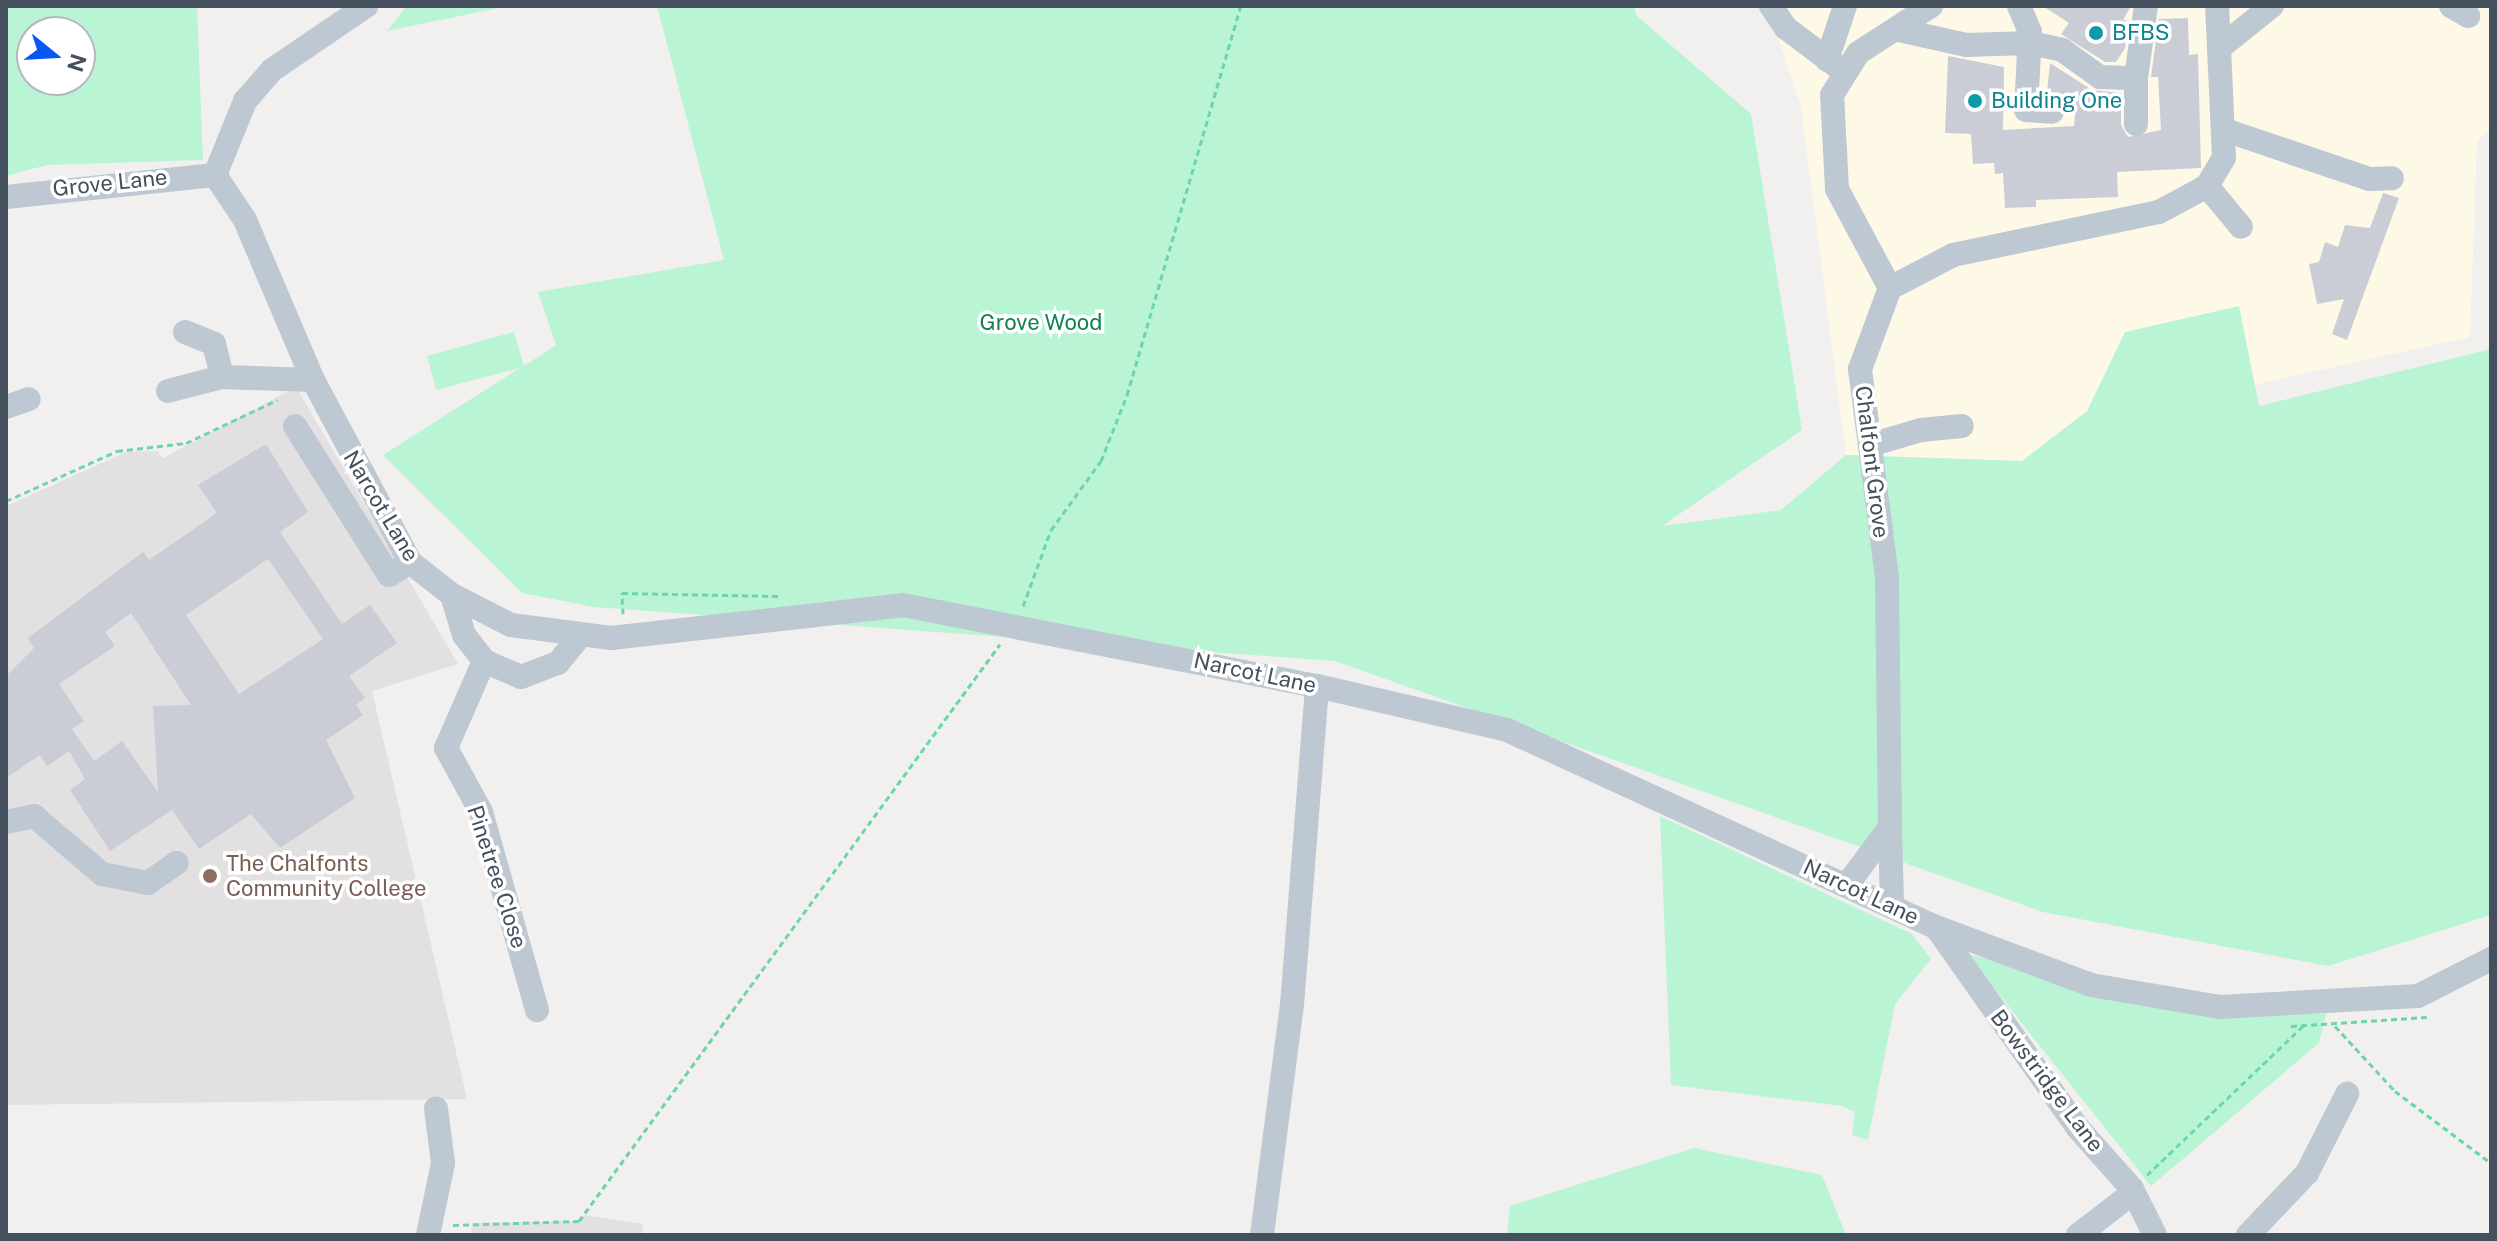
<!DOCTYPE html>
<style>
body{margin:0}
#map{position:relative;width:2497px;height:1241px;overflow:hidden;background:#f2efef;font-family:"Public Sans",sans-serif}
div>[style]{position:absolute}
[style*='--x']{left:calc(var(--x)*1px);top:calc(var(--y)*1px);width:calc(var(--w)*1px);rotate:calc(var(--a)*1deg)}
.commercial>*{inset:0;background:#fef9e7}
.education>*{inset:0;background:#e3e0e1}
.green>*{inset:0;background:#b9f4d5}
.building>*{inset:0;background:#cacdd5}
.path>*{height:3px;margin-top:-1.5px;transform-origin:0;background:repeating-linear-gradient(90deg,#6dd5ac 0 6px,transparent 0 10px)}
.minor>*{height:24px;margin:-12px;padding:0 12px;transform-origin:12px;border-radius:12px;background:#bec8d2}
.dots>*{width:22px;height:22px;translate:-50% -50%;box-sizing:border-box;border:4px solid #fff;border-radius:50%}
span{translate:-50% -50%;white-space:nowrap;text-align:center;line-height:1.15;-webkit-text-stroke:7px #fff;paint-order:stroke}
.culture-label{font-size:22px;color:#0d838f}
.left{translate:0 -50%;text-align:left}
.street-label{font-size:22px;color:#45505e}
.park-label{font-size:22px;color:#0e8253}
.education-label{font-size:22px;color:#785e54}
.frame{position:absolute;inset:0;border:8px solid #45505e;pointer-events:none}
.north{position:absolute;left:16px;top:16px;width:80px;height:80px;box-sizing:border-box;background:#fff;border:2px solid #b5b9bf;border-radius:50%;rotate:108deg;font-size:22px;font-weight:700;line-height:32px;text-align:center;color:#45505e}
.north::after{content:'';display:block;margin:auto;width:28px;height:36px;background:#0757f4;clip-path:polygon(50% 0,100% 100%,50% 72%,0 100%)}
</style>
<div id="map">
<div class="commercial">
<i style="clip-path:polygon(1768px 6px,2491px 6px,2491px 128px,2477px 141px,2470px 337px,2248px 386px,2022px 461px,1846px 455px,1801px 107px)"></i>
</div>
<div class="education">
<i style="clip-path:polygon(296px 387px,458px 664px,372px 691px,467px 1099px,6px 1105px,6px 506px,126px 452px,157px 451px,163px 458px)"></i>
<i style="clip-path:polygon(584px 1215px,643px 1224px,642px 1235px,471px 1235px,472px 1223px,579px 1221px)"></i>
</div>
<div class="green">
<i style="clip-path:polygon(evenodd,6px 6px,197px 6px,203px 160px,47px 165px,6px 176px,6px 6px,32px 32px,80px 32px,80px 80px,32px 80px,32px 32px)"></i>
<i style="clip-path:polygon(407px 6px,508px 6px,387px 31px)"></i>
<i style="clip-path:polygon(657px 6px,1634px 6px,1636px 15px,1751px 114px,1802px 430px,1662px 526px,1781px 510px,1846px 455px,2022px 461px,2087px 411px,2125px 332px,2239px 306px,2259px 406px,2491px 349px,2491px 915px,2328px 966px,2043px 912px,1335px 661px,594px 607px,522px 593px,383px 455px,520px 368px,436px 390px,427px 356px,514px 332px,524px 366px,556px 345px,538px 292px,724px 260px)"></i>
<i style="clip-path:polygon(1660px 816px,1912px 934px,1931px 959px,1895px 1004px,1868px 1140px,1852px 1135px,1855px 1112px,1842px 1106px,1671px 1085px)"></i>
<i style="clip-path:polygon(1967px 954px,2202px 1012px,2326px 1014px,2319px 1043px,2151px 1186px)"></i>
<i style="clip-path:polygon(1694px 1148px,1822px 1175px,1846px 1235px,1507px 1235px,1510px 1206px)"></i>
</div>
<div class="building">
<i style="clip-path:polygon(2043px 6px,2131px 6px,2123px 20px,2129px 20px,2125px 48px,2116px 62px,2105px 62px,2061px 34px,2069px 23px)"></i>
<i style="clip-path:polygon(2188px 18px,2189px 55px,2198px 54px,2201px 168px,2117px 172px,2118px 197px,2036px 200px,2036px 207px,2005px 208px,2003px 173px,1995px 174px,1994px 163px,1973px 164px,1971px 134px,1945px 133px,1948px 56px,2004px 67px,2003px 130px,2074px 126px,2077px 96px,2047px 92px,2050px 63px,2092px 90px,2121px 93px,2121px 125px,2128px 137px,2161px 130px,2158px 77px,2151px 77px,2159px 19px)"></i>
<i style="clip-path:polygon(2383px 193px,2399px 198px,2347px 340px,2332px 334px,2344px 299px,2317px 304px,2309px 264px,2319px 262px,2325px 242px,2338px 247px,2345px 225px,2370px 228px)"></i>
<i style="clip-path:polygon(evenodd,266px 444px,308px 512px,280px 532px,342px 624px,370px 605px,397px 643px,349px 676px,365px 698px,356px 705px,363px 715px,326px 740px,355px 798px,280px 848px,251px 814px,199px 849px,172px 810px,110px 851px,70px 790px,85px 779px,69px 751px,47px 766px,40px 755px,6px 778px,6px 676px,34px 648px,28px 638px,143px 552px,149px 560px,217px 513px,198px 485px,266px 444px,268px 559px,323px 639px,239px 694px,186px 615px,268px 559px,266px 444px,131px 613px,191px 705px,153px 706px,158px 792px,122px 741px,94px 761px,72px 729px,84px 721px,59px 684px,115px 646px,105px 632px,131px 613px)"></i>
</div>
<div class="path">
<i style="--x:6;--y:501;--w:122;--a:-24.2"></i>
<i style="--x:117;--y:451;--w:69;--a:-6.6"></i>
<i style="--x:186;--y:443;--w:101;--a:-25.3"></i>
<i style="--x:1023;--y:606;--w:81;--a:-69.8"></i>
<i style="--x:1051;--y:530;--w:85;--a:-54.1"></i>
<i style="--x:1101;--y:461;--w:71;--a:-68.5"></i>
<i style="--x:1127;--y:395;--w:405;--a:-73.7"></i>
<i style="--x:623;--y:614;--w:21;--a:-93"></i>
<i style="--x:622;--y:593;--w:156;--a:1.1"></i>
<i style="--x:2291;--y:1026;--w:136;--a:-3.8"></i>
<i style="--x:2335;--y:1026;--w:88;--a:47.3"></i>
<i style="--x:2395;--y:1091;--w:120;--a:36.9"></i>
<i style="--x:2147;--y:1175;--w:216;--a:-43.7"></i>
<i style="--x:453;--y:1225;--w:126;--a:-1.8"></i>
<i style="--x:579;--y:1221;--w:714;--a:-53.88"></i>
</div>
<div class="minor">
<i style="--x:1771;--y:6;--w:27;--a:56"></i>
<i style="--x:1786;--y:28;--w:70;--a:36.9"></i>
<i style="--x:2019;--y:6;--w:28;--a:67"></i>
<i style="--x:2030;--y:32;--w:78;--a:92.9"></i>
<i style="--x:2026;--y:110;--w:26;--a:4"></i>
<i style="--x:2451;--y:6;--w:20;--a:30"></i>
<i style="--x:1899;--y:30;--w:69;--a:12.6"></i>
<i style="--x:1966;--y:45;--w:64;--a:-1.8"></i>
<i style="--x:2030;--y:43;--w:33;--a:12"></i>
<i style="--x:2062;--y:50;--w:47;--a:35.4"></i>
<i style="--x:2100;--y:77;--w:36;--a:2"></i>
<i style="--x:2136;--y:78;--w:73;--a:-82.1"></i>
<i style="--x:2222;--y:46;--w:64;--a:-38.7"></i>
<i style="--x:1827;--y:60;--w:57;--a:-71.6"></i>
<i style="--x:2136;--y:78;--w:46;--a:90"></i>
<i style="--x:2225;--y:130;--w:152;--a:18.8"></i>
<i style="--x:2369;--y:179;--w:23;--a:-2"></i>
<i style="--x:215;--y:175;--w:54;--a:56.3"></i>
<i style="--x:245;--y:220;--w:174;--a:67"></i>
<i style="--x:313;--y:380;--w:206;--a:61.9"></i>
<i style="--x:410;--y:562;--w:53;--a:38.2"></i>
<i style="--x:452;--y:595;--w:66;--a:27"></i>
<i style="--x:511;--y:625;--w:101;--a:7.4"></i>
<i style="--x:611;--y:638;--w:294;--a:-6.4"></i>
<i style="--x:903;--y:605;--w:422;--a:11.1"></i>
<i style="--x:1317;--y:686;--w:195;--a:13"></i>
<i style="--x:1507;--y:730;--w:472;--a:24.7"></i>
<i style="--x:1936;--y:927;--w:165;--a:20.5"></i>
<i style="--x:2091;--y:985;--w:131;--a:9.7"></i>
<i style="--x:2220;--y:1007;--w:198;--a:-3.2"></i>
<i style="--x:2418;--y:996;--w:82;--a:-26.9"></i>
<i style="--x:215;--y:175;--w:80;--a:-67.9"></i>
<i style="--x:245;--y:101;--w:41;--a:-48.9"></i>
<i style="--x:272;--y:70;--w:114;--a:-34.2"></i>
<i style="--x:2207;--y:186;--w:53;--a:50.3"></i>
<i style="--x:6;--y:197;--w:210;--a:-6"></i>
<i style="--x:1890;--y:288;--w:71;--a:-27.6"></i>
<i style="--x:1953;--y:255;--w:210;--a:-11.8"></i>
<i style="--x:2159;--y:212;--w:55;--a:-28.4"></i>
<i style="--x:2207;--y:186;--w:33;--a:-59"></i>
<i style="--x:2224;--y:158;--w:152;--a:-92.6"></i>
<i style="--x:185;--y:332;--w:31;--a:22"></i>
<i style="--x:214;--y:344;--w:34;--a:76"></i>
<i style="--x:168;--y:391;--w:56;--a:-14.5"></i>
<i style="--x:222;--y:377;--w:91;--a:1.9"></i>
<i style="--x:6;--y:407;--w:24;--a:-19"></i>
<i style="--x:295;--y:426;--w:176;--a:57.8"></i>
<i style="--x:389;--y:575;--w:25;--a:-32"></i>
<i style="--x:1870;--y:445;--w:53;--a:-16.4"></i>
<i style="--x:1921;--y:430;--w:41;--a:-5.6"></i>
<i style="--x:452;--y:595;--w:42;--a:73.3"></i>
<i style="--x:464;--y:635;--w:33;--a:52"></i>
<i style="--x:484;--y:661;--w:40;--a:23.4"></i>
<i style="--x:521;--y:677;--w:40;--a:-21"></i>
<i style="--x:558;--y:663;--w:32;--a:-51"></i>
<i style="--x:484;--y:661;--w:95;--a:113.6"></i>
<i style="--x:446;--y:748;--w:73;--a:61.3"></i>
<i style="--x:481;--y:812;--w:206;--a:74.2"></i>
<i style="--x:6;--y:822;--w:29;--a:-12"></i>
<i style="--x:34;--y:816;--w:89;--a:40.5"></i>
<i style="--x:102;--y:874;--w:47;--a:11.1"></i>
<i style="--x:148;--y:883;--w:35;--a:-35"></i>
<i style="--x:1890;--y:827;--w:250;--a:-90.7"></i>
<i style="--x:1887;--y:577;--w:210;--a:-97.4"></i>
<i style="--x:1860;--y:369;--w:86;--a:-69.7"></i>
<i style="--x:1890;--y:288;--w:112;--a:-118.2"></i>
<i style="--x:1837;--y:189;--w:94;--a:-93"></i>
<i style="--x:1832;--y:95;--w:49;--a:-58.2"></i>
<i style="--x:1858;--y:53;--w:87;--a:-32.8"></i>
<i style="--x:1847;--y:885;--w:72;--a:-53.4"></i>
<i style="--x:1890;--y:827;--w:79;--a:88.5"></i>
<i style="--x:1936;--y:927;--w:245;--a:54.8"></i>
<i style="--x:2077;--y:1127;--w:83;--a:48.4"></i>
<i style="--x:2132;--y:1189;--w:51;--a:63.4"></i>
<i style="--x:428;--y:1235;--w:74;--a:-78.2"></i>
<i style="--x:443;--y:1163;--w:55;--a:-97.3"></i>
<i style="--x:1262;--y:1235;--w:232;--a:-82.6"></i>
<i style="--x:1292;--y:1005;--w:320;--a:-85.5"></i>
<i style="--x:2078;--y:1235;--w:69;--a:-37.4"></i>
<i style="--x:2248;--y:1235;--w:86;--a:-46.4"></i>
<i style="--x:2307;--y:1173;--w:89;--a:-63.1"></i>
</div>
<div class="dots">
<i style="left:2096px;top:33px;background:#0f9aa8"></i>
<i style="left:1975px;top:101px;background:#0f9aa8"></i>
<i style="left:210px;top:876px;background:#8d6e63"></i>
</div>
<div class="culture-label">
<span class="left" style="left:2112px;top:33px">BFBS</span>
<span class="left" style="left:1991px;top:101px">Building One</span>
</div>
<div class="street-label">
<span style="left:110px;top:183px;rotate:-6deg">Grove Lane</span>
<span style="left:1872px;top:462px;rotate:83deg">Chalfont Grove</span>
<span style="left:381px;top:506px;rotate:59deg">Narcot Lane</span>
<span style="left:1255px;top:673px;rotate:12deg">Narcot Lane</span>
<span style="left:497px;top:877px;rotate:72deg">Pinetree Close</span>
<span style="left:1861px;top:892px;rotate:25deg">Narcot Lane</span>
<span style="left:2047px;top:1081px;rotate:53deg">Bowstridge Lane</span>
</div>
<div class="park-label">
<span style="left:1041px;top:323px">Grove Wood</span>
</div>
<div class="education-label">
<span class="left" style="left:226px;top:876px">The Chalfonts<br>Community College</span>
</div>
<div class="frame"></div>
<div class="north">N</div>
</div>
